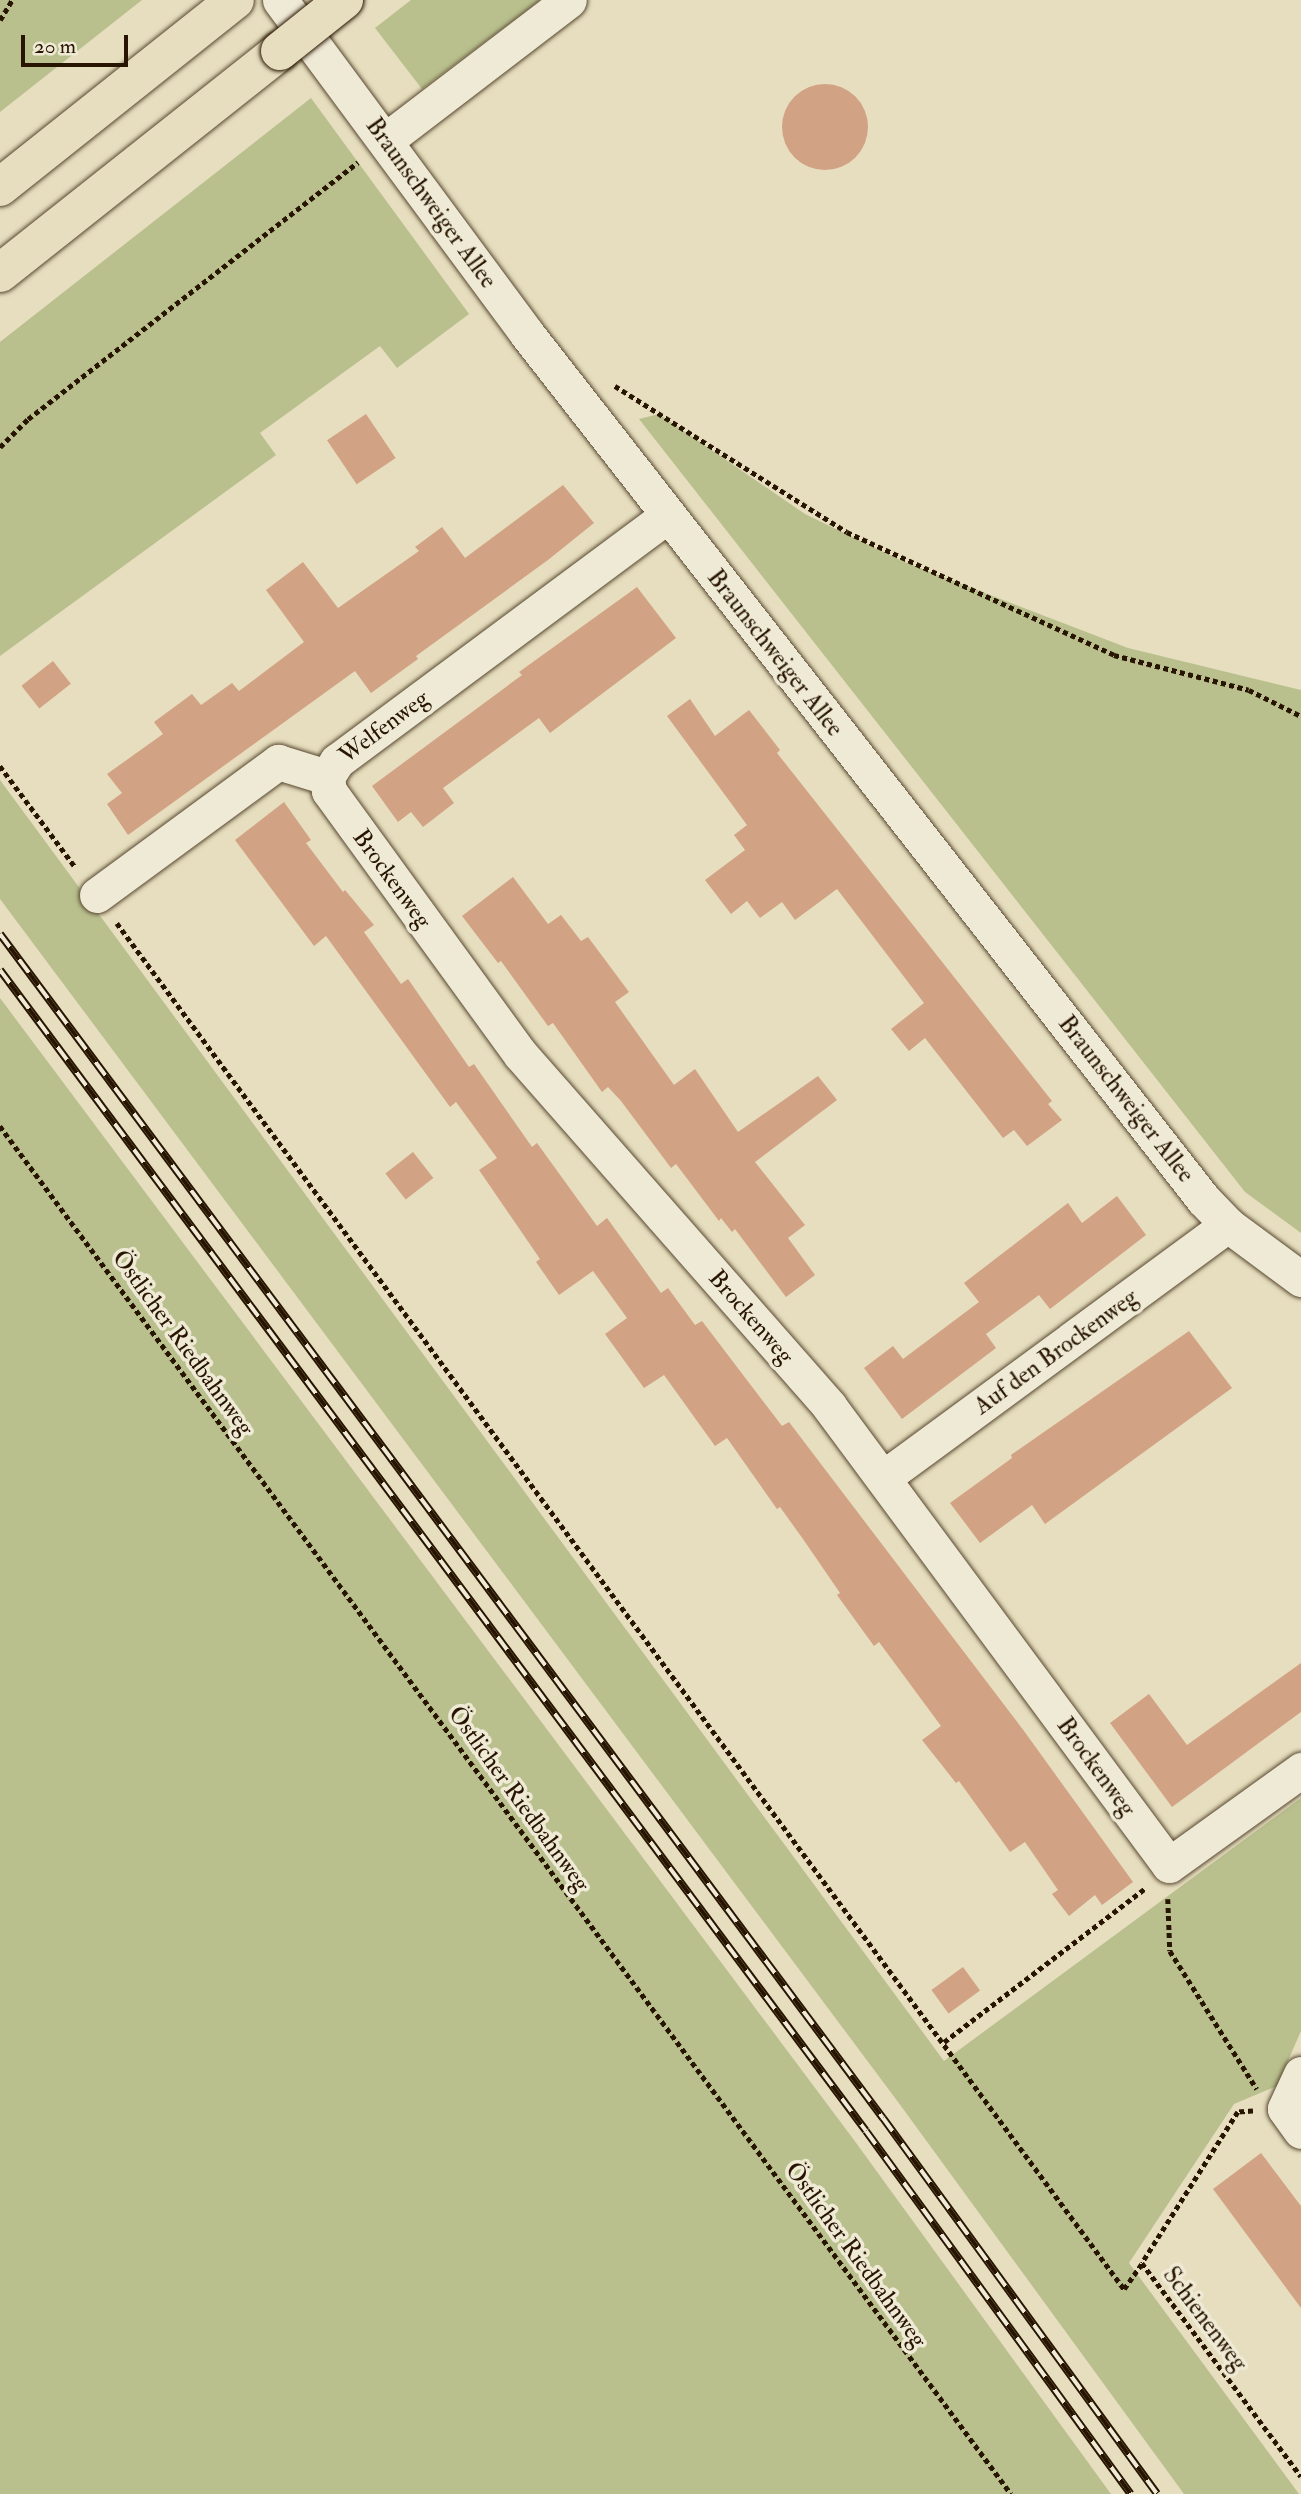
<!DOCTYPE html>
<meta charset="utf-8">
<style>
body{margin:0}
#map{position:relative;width:1301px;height:2494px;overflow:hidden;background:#e6debe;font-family:"IM FELL Double Pica",serif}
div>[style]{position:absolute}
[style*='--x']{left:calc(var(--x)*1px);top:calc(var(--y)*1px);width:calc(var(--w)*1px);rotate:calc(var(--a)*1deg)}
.green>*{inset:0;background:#b9c08e}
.building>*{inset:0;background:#d2a284;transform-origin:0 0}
.round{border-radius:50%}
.path>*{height:4.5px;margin-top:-2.25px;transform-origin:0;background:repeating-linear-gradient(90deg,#281501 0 5px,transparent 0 8.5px)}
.roads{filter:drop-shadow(0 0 2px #584730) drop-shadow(0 0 2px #584730)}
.minor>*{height:35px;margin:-17.5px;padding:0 17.5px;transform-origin:17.5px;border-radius:17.5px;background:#efead5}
.highway>*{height:38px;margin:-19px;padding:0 19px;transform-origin:19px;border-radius:19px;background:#e6debe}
.rail>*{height:8px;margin-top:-4px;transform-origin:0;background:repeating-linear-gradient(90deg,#efead5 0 16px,#281501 0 32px);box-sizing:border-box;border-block:2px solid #281501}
.bridges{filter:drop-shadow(0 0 2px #281501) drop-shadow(0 0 2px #281501)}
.highway-bridge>*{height:38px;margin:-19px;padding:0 19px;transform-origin:19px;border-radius:19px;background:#e6debe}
span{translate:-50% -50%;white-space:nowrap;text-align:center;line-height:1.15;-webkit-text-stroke:7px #efead5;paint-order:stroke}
.street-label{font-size:24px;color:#281501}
.scale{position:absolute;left:21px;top:35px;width:107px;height:32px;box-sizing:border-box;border:4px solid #281501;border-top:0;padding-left:9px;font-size:21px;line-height:24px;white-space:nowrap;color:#281501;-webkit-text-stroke:5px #efead5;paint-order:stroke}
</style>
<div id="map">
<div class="green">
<i style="clip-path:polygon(0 0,142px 0,0 112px)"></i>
<i style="clip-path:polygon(411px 0,540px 0,422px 89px,375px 28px)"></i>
<i style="clip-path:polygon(311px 98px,469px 314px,397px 368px,380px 346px,260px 433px,276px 455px,0 656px,0 342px)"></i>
<i style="clip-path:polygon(659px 414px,805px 514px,902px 561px,1128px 648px,1301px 690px,1301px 1233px,1245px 1192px,639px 419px)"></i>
<i style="clip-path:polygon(0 780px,944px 2061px,1301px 1798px,1301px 2031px,1277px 2086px,1234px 2104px,1129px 2263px,1299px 2494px,1184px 2494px,901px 2106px,0 899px)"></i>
<i style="clip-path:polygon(0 998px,854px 2140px,1111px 2494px,0 2494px)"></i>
</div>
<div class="building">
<i class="round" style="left:782px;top:84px;width:86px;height:86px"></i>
<i style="left:366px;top:414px;width:53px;height:47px;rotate:56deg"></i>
<i style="clip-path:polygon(563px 485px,594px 523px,548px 560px,416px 656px,418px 659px,371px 693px,355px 671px,128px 835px,107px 804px,122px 793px,107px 774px,163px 734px,154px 722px,192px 694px,201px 705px,232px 683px,239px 691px,304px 642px,266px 590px,303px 562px,338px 608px,419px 551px,415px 547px,442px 527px,465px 558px)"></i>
<i style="clip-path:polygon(637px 587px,676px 638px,550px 733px,539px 718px,443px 788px,454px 803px,423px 827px,411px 812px,398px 822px,372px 786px,522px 675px,519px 672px)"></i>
<i style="left:53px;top:661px;width:29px;height:40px;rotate:52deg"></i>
<i style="clip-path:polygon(690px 699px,715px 736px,749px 710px,780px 750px,777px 753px,1052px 1101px,1048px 1104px,1062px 1120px,1027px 1146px,1014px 1130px,1003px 1138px,925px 1038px,909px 1051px,891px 1029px,924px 1003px,837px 889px,795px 920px,782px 902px,760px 918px,747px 901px,731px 914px,705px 880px,745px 850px,734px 835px,747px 825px,667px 716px)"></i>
<i style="clip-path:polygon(284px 802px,311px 840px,306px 843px,343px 892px,345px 890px,374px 925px,364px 932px,401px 984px,408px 979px,469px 1067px,474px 1064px,532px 1147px,537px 1143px,597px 1226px,607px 1218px,661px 1293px,668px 1288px,695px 1325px,702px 1321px,782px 1426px,789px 1422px,1024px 1731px,1133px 1882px,1102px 1905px,1095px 1895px,1069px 1916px,1052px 1894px,1058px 1890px,1025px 1842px,1010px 1852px,959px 1781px,956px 1783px,922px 1740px,941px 1726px,879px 1642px,874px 1646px,837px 1595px,840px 1593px,803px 1539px,780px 1507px,777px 1509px,727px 1438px,715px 1446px,664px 1375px,644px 1388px,605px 1334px,627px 1318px,593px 1271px,559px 1295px,536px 1262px,540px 1259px,479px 1170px,497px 1158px,456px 1102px,450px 1107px,326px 936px,314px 946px,235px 840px)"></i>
<i style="clip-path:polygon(513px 877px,548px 924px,561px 915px,581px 941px,588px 937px,629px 992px,615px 1002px,674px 1085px,695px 1069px,738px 1132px,818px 1076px,837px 1100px,755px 1162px,805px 1225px,788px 1238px,815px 1275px,786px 1297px,735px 1229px,732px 1232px,721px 1218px,719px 1221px,676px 1164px,671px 1168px,621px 1101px,608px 1087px,602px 1092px,553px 1023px,548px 1026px,501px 961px,498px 963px,462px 916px)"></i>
<i style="left:413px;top:1152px;width:33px;height:35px;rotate:52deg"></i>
<i style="clip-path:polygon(1117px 1196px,1146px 1235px,1050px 1309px,1039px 1295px,986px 1334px,996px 1348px,902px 1419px,864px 1368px,893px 1346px,903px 1359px,979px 1302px,964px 1283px,1068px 1203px,1082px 1223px)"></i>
<i style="clip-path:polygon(1189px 1331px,1232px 1388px,1045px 1524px,1032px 1505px,980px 1543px,950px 1503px,1012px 1458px,1011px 1455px)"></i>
<i style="clip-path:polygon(1301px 1663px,1301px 1712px,1172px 1807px,1110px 1723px,1149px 1694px,1187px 1745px)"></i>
<i style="left:963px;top:1967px;width:29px;height:39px;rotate:54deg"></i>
<i style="clip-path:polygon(1261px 2153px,1301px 2206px,1301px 2308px,1213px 2189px)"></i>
</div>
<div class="path">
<i style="--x:0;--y:20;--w:23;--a:-59"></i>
<i style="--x:615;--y:386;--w:274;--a:32.2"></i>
<i style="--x:847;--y:532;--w:294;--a:24.7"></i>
<i style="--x:1114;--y:655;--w:139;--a:14.5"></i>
<i style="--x:1249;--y:690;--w:58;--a:26.6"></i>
<i style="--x:0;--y:447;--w:40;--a:-45"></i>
<i style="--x:28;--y:419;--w:418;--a:-37.9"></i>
<i style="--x:0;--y:766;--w:127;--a:53.3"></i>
<i style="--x:117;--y:923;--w:1697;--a:53.6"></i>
<i style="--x:1124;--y:2289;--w:32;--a:-55"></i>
<i style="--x:0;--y:1126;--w:1701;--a:53.53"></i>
<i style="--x:1168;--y:1899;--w:52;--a:87.8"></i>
<i style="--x:1170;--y:1951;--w:163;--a:57.8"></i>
<i style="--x:944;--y:2042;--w:252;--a:-37.4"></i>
<i style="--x:1253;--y:2111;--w:15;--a:176"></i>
<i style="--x:1238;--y:2112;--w:179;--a:122.4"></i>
<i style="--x:1142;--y:2263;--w:266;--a:53.3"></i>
</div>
<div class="roads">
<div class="minor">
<i style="--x:280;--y:0;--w:415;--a:53.5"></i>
<i style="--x:527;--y:334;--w:1098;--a:51.99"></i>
<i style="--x:1203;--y:1199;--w:36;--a:46"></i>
<i style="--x:1228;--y:1225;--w:91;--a:36.5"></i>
<i style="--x:386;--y:140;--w:230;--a:-37.4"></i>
<i style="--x:327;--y:777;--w:14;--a:82"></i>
<i style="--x:329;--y:791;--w:326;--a:54"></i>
<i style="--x:521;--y:1055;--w:467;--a:48.7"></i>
<i style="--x:829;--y:1406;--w:571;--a:53.47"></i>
<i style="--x:1169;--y:1865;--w:163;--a:-35.7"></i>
<i style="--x:327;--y:777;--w:19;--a:-58"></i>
<i style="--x:337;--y:761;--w:411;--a:-36.6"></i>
<i style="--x:97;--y:895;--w:225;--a:-36.3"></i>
<i style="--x:278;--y:762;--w:51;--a:17"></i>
<i style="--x:883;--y:1478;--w:428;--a:-36.3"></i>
<i style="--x:1301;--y:2074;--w:38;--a:115"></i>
<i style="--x:1285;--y:2109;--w:27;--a:54"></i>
</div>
<div class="highway">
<i style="--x:0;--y:187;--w:300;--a:-38.5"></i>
<i style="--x:0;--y:273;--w:357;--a:-38.4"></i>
</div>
</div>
<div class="rail">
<i style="--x:0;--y:934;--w:1477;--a:53.29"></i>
<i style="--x:883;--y:2118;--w:465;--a:53.9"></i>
<i style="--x:0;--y:970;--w:1448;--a:53.28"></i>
<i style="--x:866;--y:2131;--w:449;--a:53.9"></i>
</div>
<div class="bridges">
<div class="highway-bridge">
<i style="--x:280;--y:51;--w:82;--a:-38.6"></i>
</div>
</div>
<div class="street-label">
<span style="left:431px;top:203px;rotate:54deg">Braunschweiger Allee</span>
<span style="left:775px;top:653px;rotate:52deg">Braunschweiger Allee</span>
<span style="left:384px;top:727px;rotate:-37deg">Welfenweg</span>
<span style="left:392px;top:879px;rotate:54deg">Brockenweg</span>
<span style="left:1126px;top:1099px;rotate:52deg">Braunschweiger Allee</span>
<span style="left:751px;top:1317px;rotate:49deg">Brockenweg</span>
<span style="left:183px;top:1343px;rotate:54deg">Östlicher Riedbahnweg</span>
<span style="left:1056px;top:1352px;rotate:-36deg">Auf den Brockenweg</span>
<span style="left:1096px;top:1767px;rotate:54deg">Brockenweg</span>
<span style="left:519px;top:1799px;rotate:54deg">Östlicher Riedbahnweg</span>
<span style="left:856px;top:2255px;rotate:54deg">Östlicher Riedbahnweg</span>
<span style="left:1205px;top:2319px;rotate:53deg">Schienenweg</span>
</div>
<div class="scale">20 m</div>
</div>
